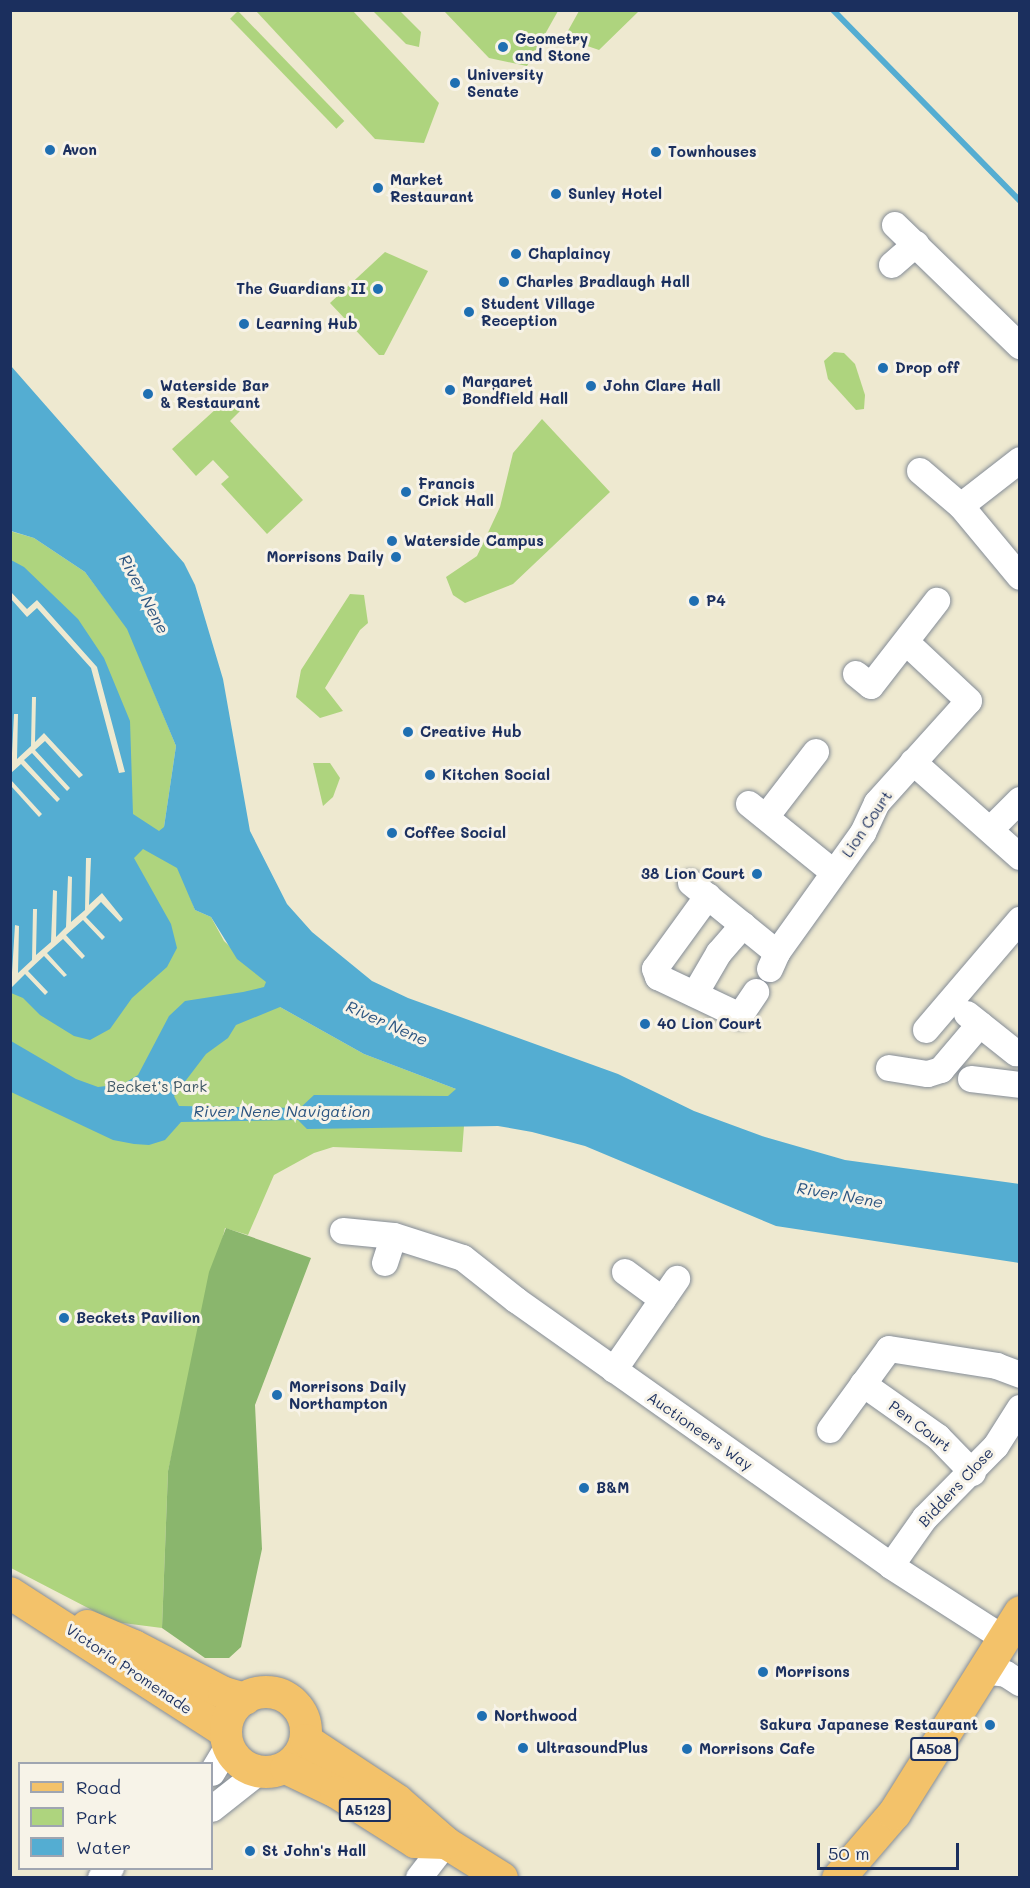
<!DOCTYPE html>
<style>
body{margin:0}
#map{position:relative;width:1030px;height:1888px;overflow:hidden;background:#eee9d0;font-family:Mali,sans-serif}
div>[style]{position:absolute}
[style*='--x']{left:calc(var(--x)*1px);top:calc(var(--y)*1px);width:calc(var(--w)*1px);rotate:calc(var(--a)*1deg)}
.green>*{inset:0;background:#aed47e;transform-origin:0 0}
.forest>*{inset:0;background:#8ab66d}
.water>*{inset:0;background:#54add2}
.pier>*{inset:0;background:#eee9d0}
.stream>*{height:6px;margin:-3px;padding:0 3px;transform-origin:3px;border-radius:3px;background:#54add2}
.roads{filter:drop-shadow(0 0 2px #848c97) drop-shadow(0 0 2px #848c97)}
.minor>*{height:26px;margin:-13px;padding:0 13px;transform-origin:13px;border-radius:13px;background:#fff}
.major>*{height:32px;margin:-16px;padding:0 16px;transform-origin:16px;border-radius:16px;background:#f3c26a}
.major>.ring{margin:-16px;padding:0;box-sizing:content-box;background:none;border:32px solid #f3c26a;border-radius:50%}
.highway>*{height:33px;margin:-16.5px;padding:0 16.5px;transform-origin:16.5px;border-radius:16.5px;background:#f3c26a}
.dots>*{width:16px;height:16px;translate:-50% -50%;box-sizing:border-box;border:3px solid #f7f3e8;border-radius:50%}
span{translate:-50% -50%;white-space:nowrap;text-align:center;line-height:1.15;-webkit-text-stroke:6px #f7f3e8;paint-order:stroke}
.shield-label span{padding:2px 4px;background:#f7f3e8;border:2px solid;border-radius:4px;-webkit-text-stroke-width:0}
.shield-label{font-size:14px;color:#1b2f5e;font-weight:700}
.poi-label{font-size:15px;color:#1b2f5e;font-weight:700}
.left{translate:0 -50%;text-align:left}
.right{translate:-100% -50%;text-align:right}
.street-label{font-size:15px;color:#1b2f5e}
.park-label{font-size:15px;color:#405866}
.water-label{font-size:16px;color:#2c5581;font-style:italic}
.frame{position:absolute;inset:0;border:12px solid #1b2f5e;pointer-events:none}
.legend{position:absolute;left:18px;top:1762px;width:195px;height:108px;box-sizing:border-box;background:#f7f3e8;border:2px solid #9fa5b1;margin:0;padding:8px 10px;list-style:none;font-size:18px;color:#1b2f5e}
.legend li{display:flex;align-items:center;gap:12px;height:30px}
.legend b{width:30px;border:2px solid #9fa5b1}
.scale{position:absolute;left:817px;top:1843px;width:142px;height:27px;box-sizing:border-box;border:3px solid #1b2f5e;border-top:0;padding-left:8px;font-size:18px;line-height:21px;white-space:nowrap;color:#1b2f5e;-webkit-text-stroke:4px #f7f3e8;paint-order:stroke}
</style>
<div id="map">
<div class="green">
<i style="left:238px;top:11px;width:153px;height:11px;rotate:46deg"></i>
<i style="clip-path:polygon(256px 11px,353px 11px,439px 103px,424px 143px,375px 139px)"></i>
<i style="clip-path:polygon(373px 11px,400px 11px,421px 32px,419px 47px,406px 44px)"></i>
<i style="clip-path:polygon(444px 11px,558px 11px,527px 66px,489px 58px)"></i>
<i style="clip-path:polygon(579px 11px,579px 10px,639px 11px,599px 50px,564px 38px)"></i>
<i style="clip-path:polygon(385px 252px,428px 271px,384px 355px,379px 355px,330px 303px)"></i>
<i style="clip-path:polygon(834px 352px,844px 353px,855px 364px,865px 395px,864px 409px,856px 410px,828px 379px,824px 361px)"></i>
<i style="clip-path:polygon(228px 398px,240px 411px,230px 421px,303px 500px,267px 534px,221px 484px,229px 477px,213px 460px,196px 476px,172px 449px)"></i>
<i style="clip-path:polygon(542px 419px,610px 492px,513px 584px,465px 603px,453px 595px,446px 577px,477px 556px,500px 507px,513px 453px)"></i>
<i style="clip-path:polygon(10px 531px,34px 538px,85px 572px,128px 629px,176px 746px,164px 827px,195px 910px,211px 917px,224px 941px,266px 981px,280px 1007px,364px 1054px,456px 1089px,464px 1126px,462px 1152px,333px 1147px,314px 1153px,274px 1175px,248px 1235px,225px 1228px,168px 1471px,162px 1628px,115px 1622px,11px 1568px)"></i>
<i style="clip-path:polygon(350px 594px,364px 595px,368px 623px,360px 630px,325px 688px,343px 711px,320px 718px,296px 697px,301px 670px)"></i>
<i style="clip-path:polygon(313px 763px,330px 763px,340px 778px,333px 797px,323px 806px)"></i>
</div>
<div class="forest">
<i style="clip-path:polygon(226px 1228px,311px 1258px,255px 1405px,262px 1549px,241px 1647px,229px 1658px,205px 1658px,162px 1628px,168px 1471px,209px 1272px)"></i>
</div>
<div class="water">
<i style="clip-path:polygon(evenodd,11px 366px,184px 563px,195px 585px,223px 679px,250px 831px,287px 904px,312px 932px,372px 981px,408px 998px,618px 1074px,694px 1111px,765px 1137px,845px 1160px,1019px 1184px,1019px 1263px,776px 1226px,585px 1146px,532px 1132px,498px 1126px,307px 1129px,298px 1120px,181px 1122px,165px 1140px,149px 1145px,134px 1144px,113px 1140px,11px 1092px,11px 1041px,76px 1079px,98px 1087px,123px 1084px,138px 1075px,169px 1016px,185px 1001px,243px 992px,264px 987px,266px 982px,237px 959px,211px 917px,195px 910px,177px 868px,143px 849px,134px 858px,171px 924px,177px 948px,167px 967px,132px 998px,110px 1029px,90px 1040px,74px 1036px,40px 1015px,23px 998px,11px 993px,11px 560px,24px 567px,78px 619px,104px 658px,130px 721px,133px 814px,159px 831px,164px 827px,176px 746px,127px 629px,85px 572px,34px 538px,11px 531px,11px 366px,280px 1007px,364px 1054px,456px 1089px,448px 1096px,314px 1095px,300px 1108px,179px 1106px,174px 1096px,206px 1054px,228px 1038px,236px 1025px,280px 1007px)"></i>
</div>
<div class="pier">
<i style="clip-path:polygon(11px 592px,27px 609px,37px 600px,97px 667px,125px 772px,119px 773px,91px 668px,37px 608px,27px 617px,11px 599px)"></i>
<i style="clip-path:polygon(32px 697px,36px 697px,35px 742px,44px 733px,83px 775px,79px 778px,45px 741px,35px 750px,70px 788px,67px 791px,32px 753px,24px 760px,60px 799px,57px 802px,21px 764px,11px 773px,14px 714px,18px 714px,17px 759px,31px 746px)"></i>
<i style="clip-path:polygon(11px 780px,42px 814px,39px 817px,11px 786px)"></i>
<i style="clip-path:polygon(86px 858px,91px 858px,89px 905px,102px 893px,123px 919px,120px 922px,101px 902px,86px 917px,105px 937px,102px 940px,83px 920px,66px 935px,85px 956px,82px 959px,63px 939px,47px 953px,67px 975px,64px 977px,44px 956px,28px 971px,48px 992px,45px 995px,25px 974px,11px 988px,15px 925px,19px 926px,18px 973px,32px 960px,33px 909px,37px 909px,36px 955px,51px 942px,53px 890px,57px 891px,56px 937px,66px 927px,68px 876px,72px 877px,71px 922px,85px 910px)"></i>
</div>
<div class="stream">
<i style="--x:833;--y:10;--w:267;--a:45.6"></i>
</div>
<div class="roads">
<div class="minor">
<i style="--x:895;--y:225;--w:174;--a:44.1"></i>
<i style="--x:892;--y:265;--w:32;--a:-41"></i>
<i style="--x:920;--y:471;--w:54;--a:40.5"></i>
<i style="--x:961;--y:506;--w:92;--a:50.3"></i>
<i style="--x:961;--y:506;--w:75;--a:-37.9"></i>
<i style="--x:856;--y:674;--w:19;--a:39"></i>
<i style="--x:871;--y:686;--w:108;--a:-52.2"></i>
<i style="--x:913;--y:762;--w:143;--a:41.6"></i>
<i style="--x:749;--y:804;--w:108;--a:39"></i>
<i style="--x:766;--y:817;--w:82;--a:-52.4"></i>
<i style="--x:991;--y:829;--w:41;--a:-45"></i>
<i style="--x:691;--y:883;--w:111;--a:39.1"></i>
<i style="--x:708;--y:896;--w:90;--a:126"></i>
<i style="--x:655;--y:969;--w:9;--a:69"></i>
<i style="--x:658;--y:977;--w:91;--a:25.4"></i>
<i style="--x:740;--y:1016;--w:29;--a:-56"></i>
<i style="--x:770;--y:969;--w:17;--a:-66"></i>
<i style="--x:777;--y:953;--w:148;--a:-54.4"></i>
<i style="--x:863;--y:833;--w:33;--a:-65"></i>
<i style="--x:877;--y:803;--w:137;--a:-48"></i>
<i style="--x:969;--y:701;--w:86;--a:-136.9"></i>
<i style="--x:695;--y:994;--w:48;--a:-59.7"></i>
<i style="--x:719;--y:953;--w:37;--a:-49"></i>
<i style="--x:967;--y:1014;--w:63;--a:38.5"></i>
<i style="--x:926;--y:1030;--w:145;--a:-49.5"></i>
<i style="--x:889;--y:1068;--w:39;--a:9"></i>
<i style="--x:928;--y:1074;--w:14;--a:-17"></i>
<i style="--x:941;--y:1070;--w:60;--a:-49.7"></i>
<i style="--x:971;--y:1079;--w:49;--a:7"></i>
<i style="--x:343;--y:1231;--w:51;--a:5.6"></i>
<i style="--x:394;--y:1236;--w:72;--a:17.7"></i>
<i style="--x:463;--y:1258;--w:68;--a:38.4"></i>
<i style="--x:516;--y:1300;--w:460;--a:35.3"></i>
<i style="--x:891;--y:1566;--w:133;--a:32.7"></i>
<i style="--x:385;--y:1263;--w:28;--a:-72"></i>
<i style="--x:625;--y:1272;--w:47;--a:36.4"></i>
<i style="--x:614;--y:1370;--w:111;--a:-55.3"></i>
<i style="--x:863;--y:1384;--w:92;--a:35.2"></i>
<i style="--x:938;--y:1437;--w:50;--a:45.8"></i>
<i style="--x:830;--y:1430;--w:100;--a:-53.9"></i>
<i style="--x:889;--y:1349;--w:109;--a:8.9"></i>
<i style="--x:997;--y:1366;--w:25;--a:21"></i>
<i style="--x:891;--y:1566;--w:59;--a:-54.7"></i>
<i style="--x:925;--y:1518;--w:101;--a:-45.4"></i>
<i style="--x:996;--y:1446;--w:45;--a:-57.7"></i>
<i style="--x:983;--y:1671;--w:23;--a:7"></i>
<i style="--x:1006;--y:1674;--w:17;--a:33"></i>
<i style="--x:212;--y:1773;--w:33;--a:-59"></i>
<i style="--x:212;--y:1809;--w:60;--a:-38.2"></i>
<i style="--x:101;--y:1878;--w:14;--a:-45"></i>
<i style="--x:419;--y:1878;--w:44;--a:-52.4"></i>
</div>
<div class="major">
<i style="--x:10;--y:1593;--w:257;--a:32.8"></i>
<i style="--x:87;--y:1626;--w:51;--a:23.1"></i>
<i style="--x:134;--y:1646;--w:102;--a:27.6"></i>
<i style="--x:224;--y:1693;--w:22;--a:16"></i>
<i class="ring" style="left:226px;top:1692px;width:48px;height:48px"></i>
<i style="--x:306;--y:1740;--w:110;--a:33.5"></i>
<i style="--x:398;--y:1801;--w:64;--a:41.2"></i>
<i style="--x:446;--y:1843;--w:66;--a:32"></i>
<i style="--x:286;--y:1768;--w:55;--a:25.6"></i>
<i style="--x:336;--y:1792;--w:93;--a:32.3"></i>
<i style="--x:415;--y:1842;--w:31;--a:2"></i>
</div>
<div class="highway">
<i style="--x:838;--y:1878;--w:86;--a:-49.3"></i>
<i style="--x:894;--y:1813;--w:237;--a:-57.9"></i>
</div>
</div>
<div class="dots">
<i style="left:503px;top:47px;background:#1f6fb2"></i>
<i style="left:455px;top:83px;background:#1f6fb2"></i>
<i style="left:50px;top:150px;background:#1f6fb2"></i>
<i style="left:656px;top:152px;background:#1f6fb2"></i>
<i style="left:378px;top:188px;background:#1f6fb2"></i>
<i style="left:556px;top:194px;background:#1f6fb2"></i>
<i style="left:516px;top:254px;background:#1f6fb2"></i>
<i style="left:504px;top:282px;background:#1f6fb2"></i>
<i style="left:378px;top:289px;background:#1f6fb2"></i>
<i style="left:469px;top:312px;background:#1f6fb2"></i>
<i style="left:244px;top:324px;background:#1f6fb2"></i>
<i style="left:883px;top:368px;background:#1f6fb2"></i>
<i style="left:591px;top:386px;background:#1f6fb2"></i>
<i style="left:450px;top:390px;background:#1f6fb2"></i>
<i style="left:148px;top:394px;background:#1f6fb2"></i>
<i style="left:406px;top:492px;background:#1f6fb2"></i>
<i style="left:392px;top:541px;background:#1f6fb2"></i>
<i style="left:396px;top:557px;background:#1f6fb2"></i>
<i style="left:694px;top:601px;background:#1f6fb2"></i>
<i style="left:408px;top:732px;background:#1f6fb2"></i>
<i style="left:430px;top:775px;background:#1f6fb2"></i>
<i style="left:392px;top:833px;background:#1f6fb2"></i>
<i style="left:757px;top:874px;background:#1f6fb2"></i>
<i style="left:645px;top:1024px;background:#1f6fb2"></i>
<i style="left:64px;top:1318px;background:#1f6fb2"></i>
<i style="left:277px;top:1395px;background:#1f6fb2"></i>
<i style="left:584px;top:1488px;background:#1f6fb2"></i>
<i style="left:763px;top:1672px;background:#1f6fb2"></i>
<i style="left:482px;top:1716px;background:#1f6fb2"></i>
<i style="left:990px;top:1725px;background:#1f6fb2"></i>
<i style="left:523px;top:1748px;background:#1f6fb2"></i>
<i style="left:687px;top:1749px;background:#1f6fb2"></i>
<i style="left:250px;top:1851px;background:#1f6fb2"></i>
</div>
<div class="shield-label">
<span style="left:934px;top:1749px">A508</span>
<span style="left:365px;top:1810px">A5123</span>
</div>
<div class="poi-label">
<span class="left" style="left:515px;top:47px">Geometry<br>and Stone</span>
<span class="left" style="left:467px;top:83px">University<br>Senate</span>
<span class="left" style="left:62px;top:150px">Avon</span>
<span class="left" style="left:668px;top:152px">Townhouses</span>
<span class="left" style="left:390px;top:188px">Market<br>Restaurant</span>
<span class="left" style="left:568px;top:194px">Sunley Hotel</span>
<span class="left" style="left:528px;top:254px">Chaplaincy</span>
<span class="left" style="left:516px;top:282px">Charles Bradlaugh Hall</span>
<span class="right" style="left:366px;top:289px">The Guardians II</span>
<span class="left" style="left:481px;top:312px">Student Village<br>Reception</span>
<span class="left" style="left:256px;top:324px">Learning Hub</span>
<span class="left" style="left:895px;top:368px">Drop off</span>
<span class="left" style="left:462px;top:390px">Margaret<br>Bondfield Hall</span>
<span class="left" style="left:160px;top:394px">Waterside Bar<br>&amp; Restaurant</span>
<span class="left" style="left:603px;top:386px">John Clare Hall</span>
<span class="left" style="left:418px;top:492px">Francis<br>Crick Hall</span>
<span class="left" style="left:404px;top:541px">Waterside Campus</span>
<span class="right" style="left:384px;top:557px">Morrisons Daily</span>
<span class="left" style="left:706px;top:601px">P4</span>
<span class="left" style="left:420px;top:732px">Creative Hub</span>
<span class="left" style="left:442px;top:775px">Kitchen Social</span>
<span class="left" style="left:404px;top:833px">Coffee Social</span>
<span class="right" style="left:745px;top:874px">38 Lion Court</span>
<span class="left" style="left:657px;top:1024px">40 Lion Court</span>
<span class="left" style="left:76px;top:1318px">Beckets Pavilion</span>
<span class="left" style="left:289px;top:1395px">Morrisons Daily<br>Northampton</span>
<span class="left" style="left:596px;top:1488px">B&amp;M</span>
<span class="left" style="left:775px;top:1672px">Morrisons</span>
<span class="left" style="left:494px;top:1716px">Northwood</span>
<span class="right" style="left:978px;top:1725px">Sakura Japanese Restaurant</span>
<span class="left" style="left:536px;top:1748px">UltrasoundPlus</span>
<span class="left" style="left:699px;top:1749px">Morrisons Cafe</span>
<span class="left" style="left:262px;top:1851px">St John's Hall</span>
</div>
<div class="street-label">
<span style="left:867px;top:824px;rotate:-56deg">Lion Court</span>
<span style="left:920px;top:1426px;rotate:37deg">Pen Court</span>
<span style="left:700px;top:1431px;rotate:35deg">Auctioneers Way</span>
<span style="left:956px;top:1487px;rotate:-47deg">Bidders Close</span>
<span style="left:129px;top:1669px;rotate:34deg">Victoria Promenade</span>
</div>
<div class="park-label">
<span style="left:157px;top:1087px">Becket's Park</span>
</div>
<div class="water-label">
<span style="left:144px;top:594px;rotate:62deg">River Nene</span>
<span style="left:387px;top:1023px;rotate:24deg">River Nene</span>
<span style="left:282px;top:1111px">River Nene Navigation</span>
<span style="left:840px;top:1195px;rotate:10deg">River Nene</span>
</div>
<div class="frame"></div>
<ul class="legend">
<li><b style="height:8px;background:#f3c26a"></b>Road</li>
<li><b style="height:16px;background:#aed47e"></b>Park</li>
<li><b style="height:16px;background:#54add2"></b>Water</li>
</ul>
<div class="scale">50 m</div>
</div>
